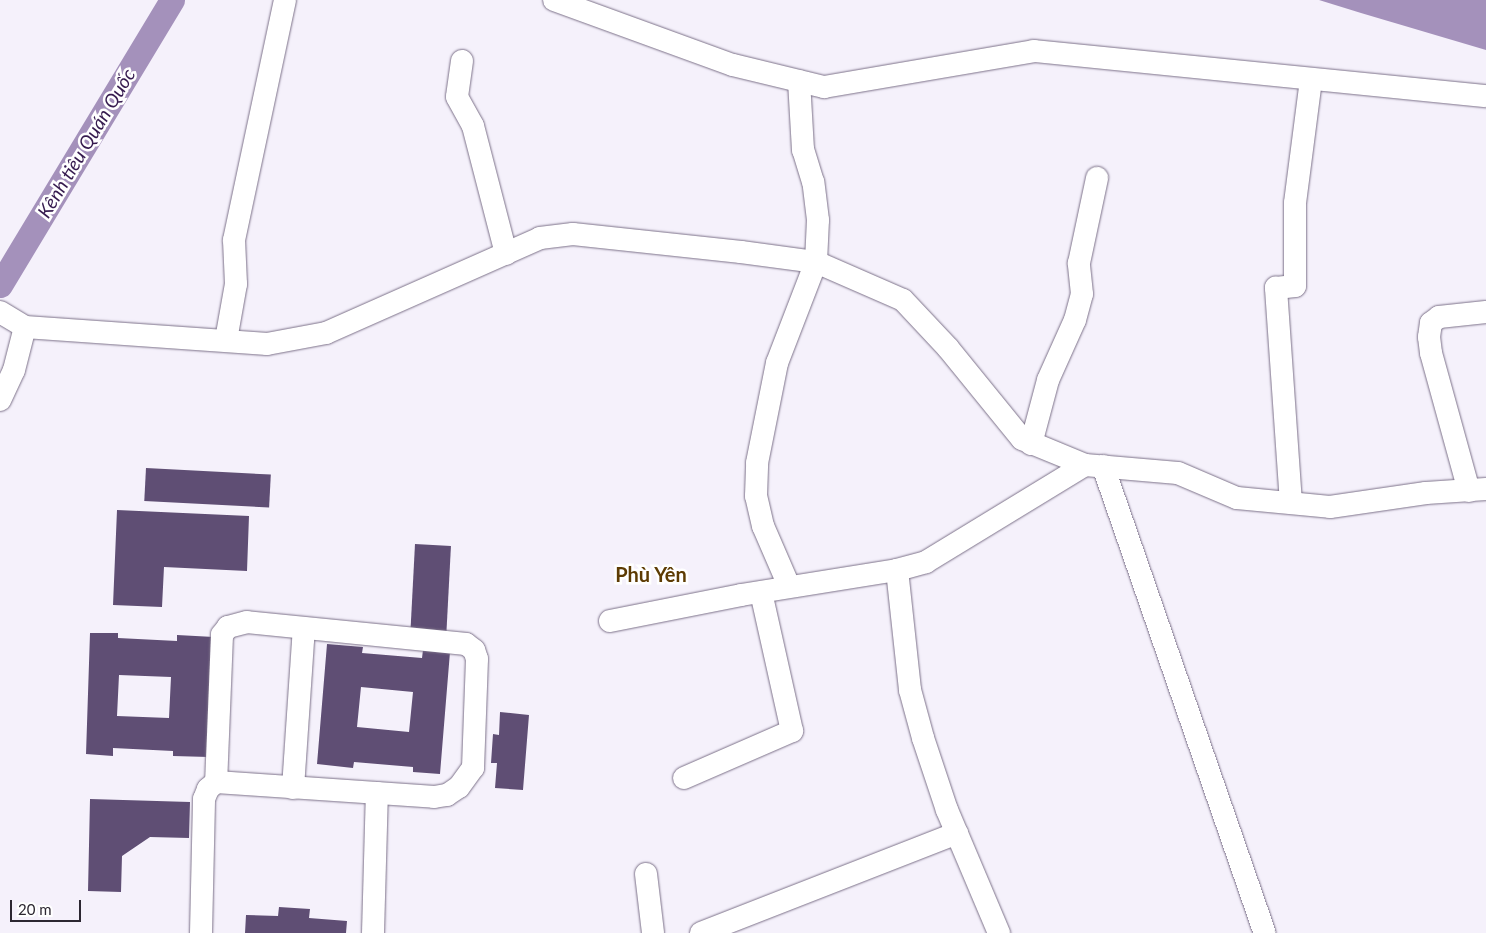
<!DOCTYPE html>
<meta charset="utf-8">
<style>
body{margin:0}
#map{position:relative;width:1486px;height:933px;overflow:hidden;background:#f5f1fb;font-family:Lato,sans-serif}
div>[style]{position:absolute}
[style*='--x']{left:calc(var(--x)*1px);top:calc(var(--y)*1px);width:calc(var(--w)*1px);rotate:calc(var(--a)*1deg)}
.water>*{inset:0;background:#a491bb}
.canal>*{height:25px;margin:-12.5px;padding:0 12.5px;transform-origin:12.5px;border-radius:12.5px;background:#a491bb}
.building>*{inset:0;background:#5f4e74;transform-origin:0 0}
.roads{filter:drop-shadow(0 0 1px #7c7189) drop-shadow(0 0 1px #7c7189)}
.minor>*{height:22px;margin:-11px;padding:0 11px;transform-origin:11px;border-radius:11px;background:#fff}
span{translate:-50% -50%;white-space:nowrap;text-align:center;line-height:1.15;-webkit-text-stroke:5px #fff;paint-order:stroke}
.water-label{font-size:19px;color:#361b4f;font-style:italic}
.quarter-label{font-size:20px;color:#5d3b03;font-weight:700}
.scale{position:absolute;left:10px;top:900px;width:71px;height:22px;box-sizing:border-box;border:2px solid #2c2731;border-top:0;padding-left:6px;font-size:15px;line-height:18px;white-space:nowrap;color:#2c2731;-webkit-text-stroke:4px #fff;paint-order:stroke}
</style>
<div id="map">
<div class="water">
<i style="clip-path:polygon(1319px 0,1486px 0,1486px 50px,1361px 13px)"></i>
</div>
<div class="canal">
<i style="--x:0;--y:285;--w:333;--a:-58.9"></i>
</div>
<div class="building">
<i style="left:146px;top:468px;width:125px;height:33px;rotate:3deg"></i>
<i style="clip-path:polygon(117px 510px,249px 516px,247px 571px,164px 567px,162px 607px,113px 605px)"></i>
<i style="left:415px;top:544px;width:36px;height:88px;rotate:3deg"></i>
<i style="clip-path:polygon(evenodd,90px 633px,118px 633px,118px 638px,177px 641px,177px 635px,214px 637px,209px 757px,173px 756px,173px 751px,113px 748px,113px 756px,86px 754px,90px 633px,119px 675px,171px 677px,169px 718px,117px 716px,119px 675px)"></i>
<i style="clip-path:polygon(evenodd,327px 644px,363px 647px,362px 653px,422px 658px,423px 650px,450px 652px,440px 774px,413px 772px,413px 767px,354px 762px,353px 768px,317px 764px,327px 644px,361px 687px,413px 692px,409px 732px,357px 727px,361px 687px)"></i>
<i style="clip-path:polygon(500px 712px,529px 715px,523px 790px,495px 788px,497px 763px,491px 763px,493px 734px,499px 735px)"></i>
<i style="clip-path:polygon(90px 799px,190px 802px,189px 838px,150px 837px,122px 856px,121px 892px,88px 891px)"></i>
<i style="clip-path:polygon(279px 907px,310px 909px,309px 918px,347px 921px,346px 933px,245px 933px,246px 915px,278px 916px)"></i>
</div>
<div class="roads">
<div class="minor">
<i style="--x:554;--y:0;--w:190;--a:20"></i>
<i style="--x:733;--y:65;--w:94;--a:13.6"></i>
<i style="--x:824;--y:87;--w:213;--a:-9.7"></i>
<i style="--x:1034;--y:51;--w:454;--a:5.7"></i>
<i style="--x:462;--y:61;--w:36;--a:98"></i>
<i style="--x:457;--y:97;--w:33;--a:61"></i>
<i style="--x:473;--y:126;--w:132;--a:75.5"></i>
<i style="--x:0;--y:312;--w:29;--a:31"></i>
<i style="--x:25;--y:327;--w:243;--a:4"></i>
<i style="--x:267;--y:344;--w:60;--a:-10.6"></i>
<i style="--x:326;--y:333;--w:234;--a:-23.9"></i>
<i style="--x:540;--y:238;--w:33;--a:-7"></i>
<i style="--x:573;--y:234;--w:169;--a:6.1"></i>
<i style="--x:741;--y:252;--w:76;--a:7.6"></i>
<i style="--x:816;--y:262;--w:95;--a:23.6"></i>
<i style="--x:903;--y:300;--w:66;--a:46.8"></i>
<i style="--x:948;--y:348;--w:117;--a:50.9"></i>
<i style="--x:1022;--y:439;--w:68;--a:22.4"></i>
<i style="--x:1085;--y:465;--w:93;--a:4.9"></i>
<i style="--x:1178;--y:473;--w:64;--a:23"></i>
<i style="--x:1237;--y:498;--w:93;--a:5.5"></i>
<i style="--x:1330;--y:507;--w:97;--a:-8.3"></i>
<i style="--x:1426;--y:493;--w:60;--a:-3.8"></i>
<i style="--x:226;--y:340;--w:57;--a:-79.9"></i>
<i style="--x:236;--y:284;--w:44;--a:-92.6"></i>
<i style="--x:234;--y:240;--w:245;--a:-78"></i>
<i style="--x:0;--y:400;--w:33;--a:-65"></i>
<i style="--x:14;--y:370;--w:44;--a:-75.7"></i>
<i style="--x:1031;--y:444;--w:66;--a:-75.1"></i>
<i style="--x:1048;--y:380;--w:66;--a:-65.8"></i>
<i style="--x:1075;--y:320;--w:27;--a:-75"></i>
<i style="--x:1082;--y:294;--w:31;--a:-96"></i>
<i style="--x:1079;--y:263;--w:87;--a:-78"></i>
<i style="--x:1103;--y:466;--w:494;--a:70.9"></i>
<i style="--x:1469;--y:491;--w:143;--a:-105.4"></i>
<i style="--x:1431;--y:353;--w:16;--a:-97"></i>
<i style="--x:1429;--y:337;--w:14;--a:-82"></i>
<i style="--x:1431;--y:323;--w:10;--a:-37"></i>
<i style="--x:1439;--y:317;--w:47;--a:-6.1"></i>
<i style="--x:1291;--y:503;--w:216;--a:-94"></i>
<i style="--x:1276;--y:288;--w:19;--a:-6"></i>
<i style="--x:1295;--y:286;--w:83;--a:-90"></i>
<i style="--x:1295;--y:203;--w:125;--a:-82.6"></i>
<i style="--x:897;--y:570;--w:121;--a:83.8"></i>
<i style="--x:910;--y:690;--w:50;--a:74.8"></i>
<i style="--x:923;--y:738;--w:76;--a:71.6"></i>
<i style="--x:947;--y:810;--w:134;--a:67.1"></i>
<i style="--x:789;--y:586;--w:65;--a:-113.4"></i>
<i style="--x:763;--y:526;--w:31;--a:-103"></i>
<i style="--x:756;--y:496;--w:33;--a:-88"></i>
<i style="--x:757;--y:463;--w:102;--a:-78.7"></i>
<i style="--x:777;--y:363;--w:108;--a:-68.9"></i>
<i style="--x:816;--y:262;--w:42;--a:-87.3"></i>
<i style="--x:818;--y:220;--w:38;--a:-97"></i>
<i style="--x:813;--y:182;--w:34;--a:-107"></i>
<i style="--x:803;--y:150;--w:69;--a:-93.3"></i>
<i style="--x:610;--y:621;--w:134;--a:-11.2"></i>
<i style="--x:741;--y:595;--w:158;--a:-9.1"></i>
<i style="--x:897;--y:570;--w:30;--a:-15"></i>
<i style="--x:926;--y:562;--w:186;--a:-31.4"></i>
<i style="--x:684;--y:778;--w:118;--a:-23.5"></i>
<i style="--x:792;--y:731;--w:142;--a:-102.6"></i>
<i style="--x:293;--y:788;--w:160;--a:-86.1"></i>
<i style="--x:646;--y:874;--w:59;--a:83.2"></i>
<i style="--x:201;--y:933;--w:134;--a:-88.7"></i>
<i style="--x:204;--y:799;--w:11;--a:-68"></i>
<i style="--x:208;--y:789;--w:11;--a:-41"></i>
<i style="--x:216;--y:782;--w:219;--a:3.9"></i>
<i style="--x:434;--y:797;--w:13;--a:-9"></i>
<i style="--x:447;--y:795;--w:14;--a:-34"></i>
<i style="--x:459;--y:787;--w:24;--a:-54"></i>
<i style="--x:473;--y:768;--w:109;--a:-87.9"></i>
<i style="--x:477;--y:659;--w:9;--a:-108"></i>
<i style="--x:474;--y:650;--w:10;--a:-143"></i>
<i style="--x:466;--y:644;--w:220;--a:-174.3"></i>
<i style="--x:247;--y:622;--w:20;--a:165"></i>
<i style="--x:228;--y:627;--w:10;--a:127"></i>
<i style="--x:222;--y:635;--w:147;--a:92.3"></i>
<i style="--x:373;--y:933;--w:140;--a:-88.4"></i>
<i style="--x:701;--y:933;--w:275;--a:-21.3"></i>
</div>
</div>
<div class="water-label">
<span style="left:86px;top:143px;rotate:-59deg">Kênh tiêu Quán Quốc</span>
</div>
<div class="quarter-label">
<span style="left:651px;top:574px">Phù Yên</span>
</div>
<div class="scale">20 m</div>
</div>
